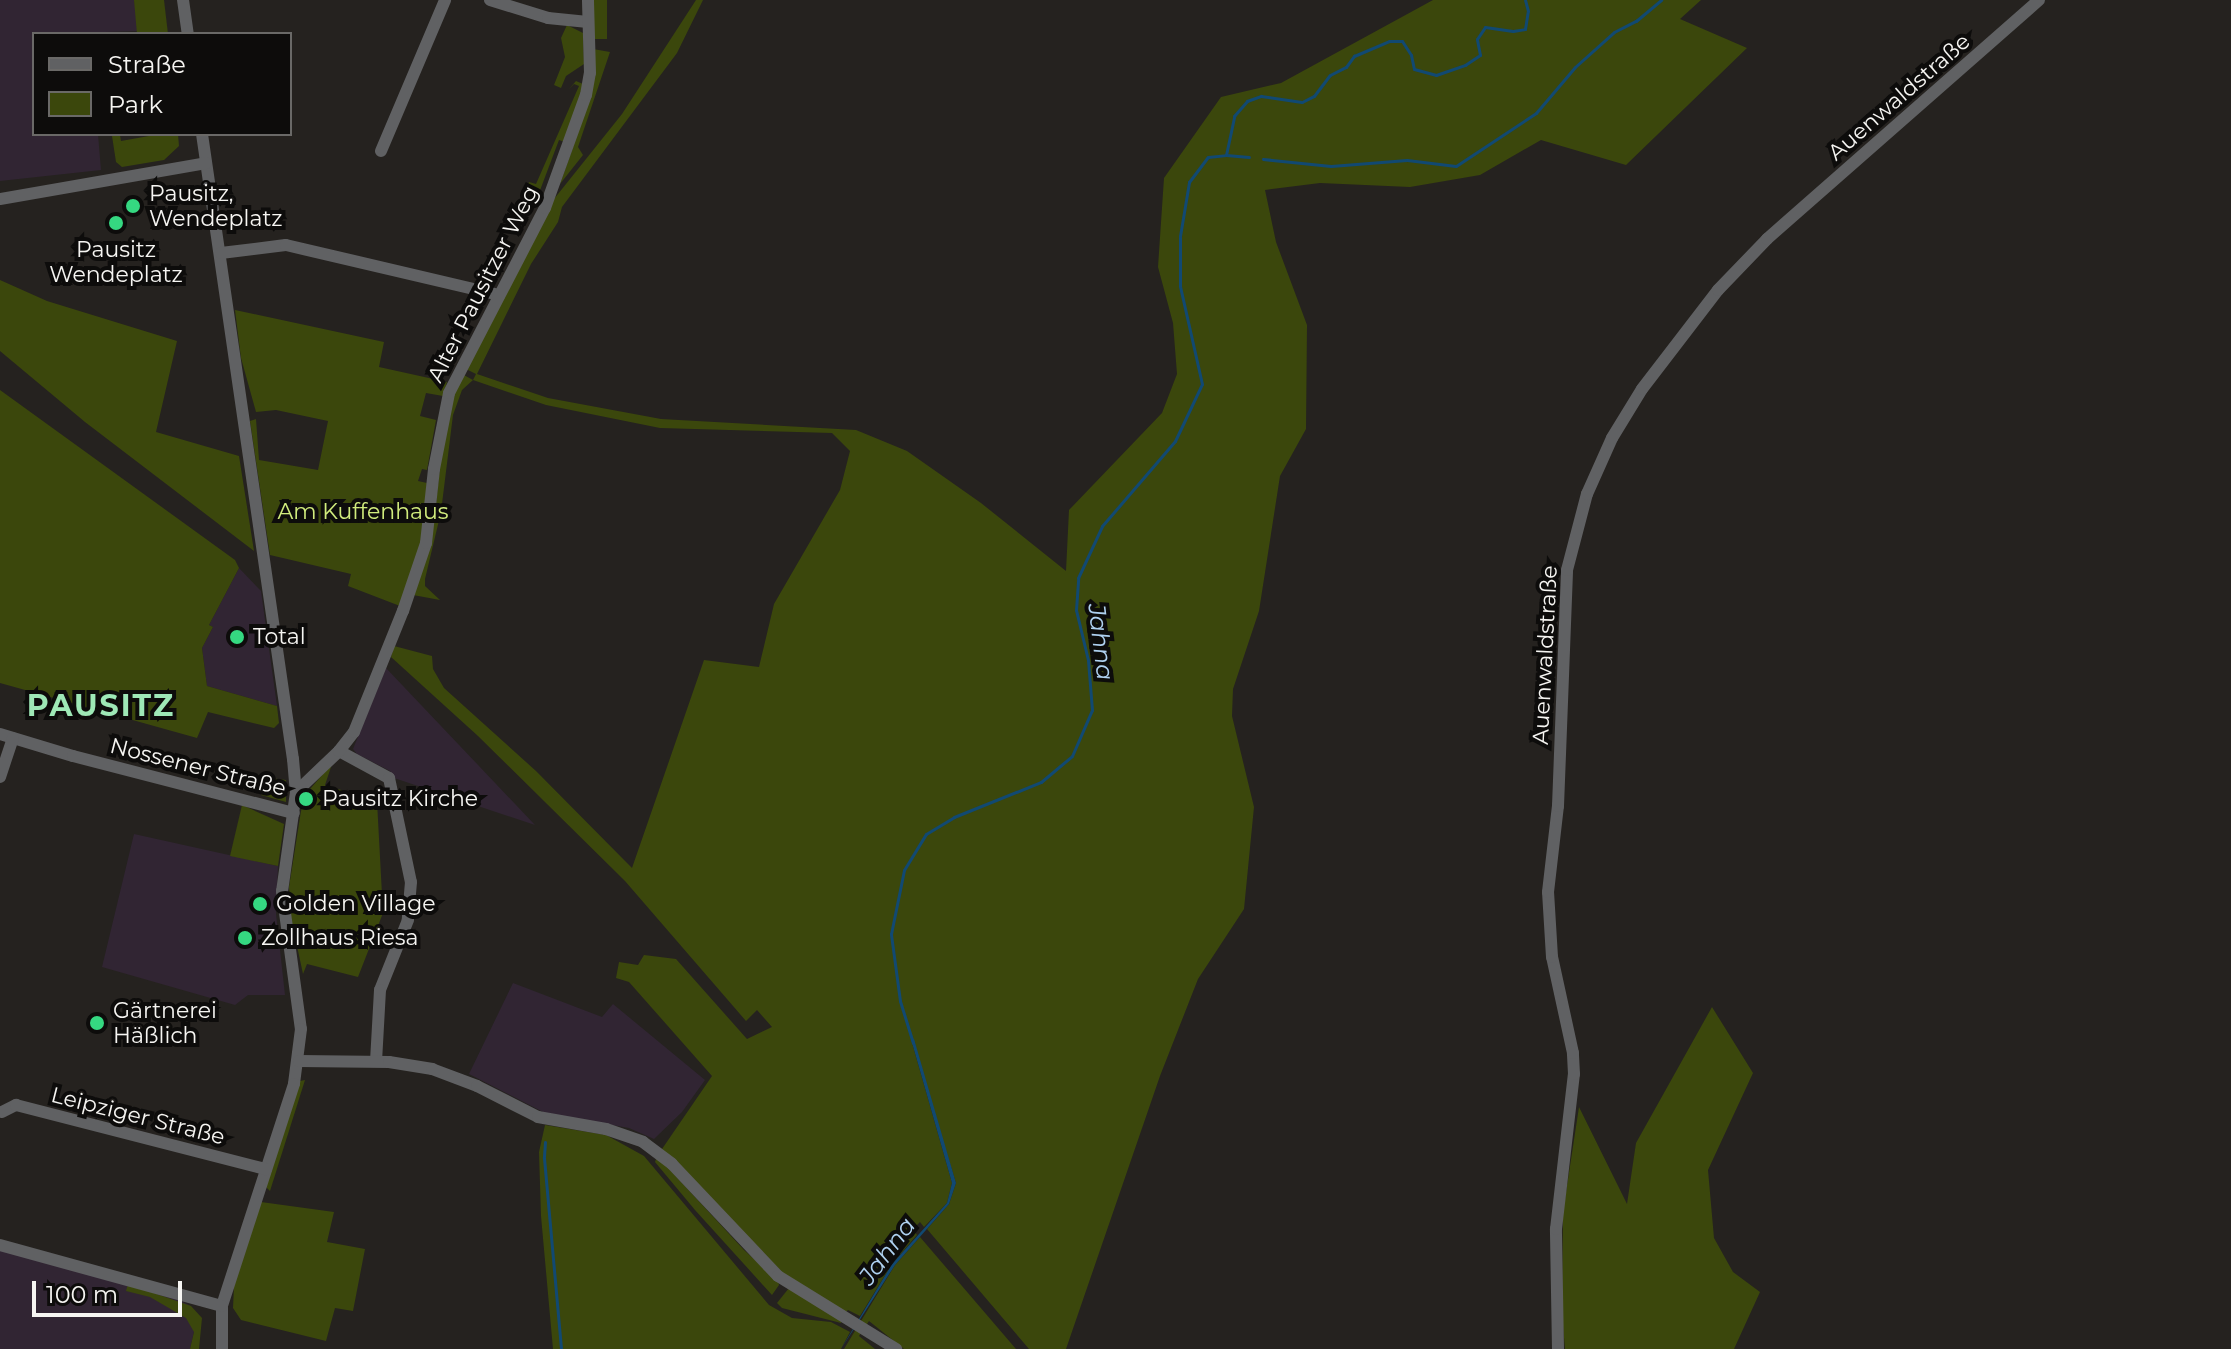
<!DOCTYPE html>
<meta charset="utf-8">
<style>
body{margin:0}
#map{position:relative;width:2231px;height:1349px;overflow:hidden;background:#25221f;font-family:Montserrat,sans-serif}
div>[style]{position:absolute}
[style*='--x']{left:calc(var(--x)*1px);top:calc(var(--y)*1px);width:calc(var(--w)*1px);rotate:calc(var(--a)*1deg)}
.commercial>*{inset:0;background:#312533}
.green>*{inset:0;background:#3b470c;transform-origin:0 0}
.water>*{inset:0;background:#114972}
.stream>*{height:3px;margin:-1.5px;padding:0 1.5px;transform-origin:1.5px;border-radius:1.5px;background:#114972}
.minor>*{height:12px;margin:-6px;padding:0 6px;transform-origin:6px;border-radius:6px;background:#606163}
.dots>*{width:22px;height:22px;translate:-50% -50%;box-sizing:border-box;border:4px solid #0d0c0b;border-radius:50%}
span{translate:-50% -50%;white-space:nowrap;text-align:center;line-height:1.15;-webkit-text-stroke:8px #0d0c0b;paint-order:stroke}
.street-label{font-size:22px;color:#f6f5f2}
.poi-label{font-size:22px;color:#f6f5f2}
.left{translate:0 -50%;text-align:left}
.park-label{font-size:22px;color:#d1ec7d}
.water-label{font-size:24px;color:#afd1f0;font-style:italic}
.district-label{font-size:30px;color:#9ee8b6;font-weight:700;letter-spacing:2px}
.legend{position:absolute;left:32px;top:32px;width:260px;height:104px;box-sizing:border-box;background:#0d0c0b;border:2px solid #6a6967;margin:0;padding:10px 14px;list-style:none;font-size:24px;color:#f6f5f2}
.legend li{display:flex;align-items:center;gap:16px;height:40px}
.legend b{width:40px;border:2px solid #6a6967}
.scale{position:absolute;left:32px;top:1281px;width:150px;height:36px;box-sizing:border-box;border:4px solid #f6f5f2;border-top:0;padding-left:10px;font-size:24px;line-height:28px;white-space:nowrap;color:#f6f5f2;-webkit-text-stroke:6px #0d0c0b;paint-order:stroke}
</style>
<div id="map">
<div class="commercial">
<i style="clip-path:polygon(0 0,134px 0,140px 31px,34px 34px,34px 134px,98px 134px,101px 170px,0 181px)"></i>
<i style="clip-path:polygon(239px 568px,261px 591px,277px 706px,207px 686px,202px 648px,213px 627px,209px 625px)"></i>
<i style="clip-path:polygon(386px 668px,535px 825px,394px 778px,390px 771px,357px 754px,353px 749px)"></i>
<i style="clip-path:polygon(134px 834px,278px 866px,276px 914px,285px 995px,248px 995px,235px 1005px,102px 967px)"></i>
<i style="clip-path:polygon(513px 983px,602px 1017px,613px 1004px,705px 1080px,682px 1112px,654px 1139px,629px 1128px,545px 1113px,514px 1097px,469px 1074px)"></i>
<i style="clip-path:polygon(0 1250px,175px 1298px,191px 1306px,194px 1332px,190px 1349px,0 1349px)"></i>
</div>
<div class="green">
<i style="clip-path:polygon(134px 0,164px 0,168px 34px,137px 34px)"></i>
<i style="left:593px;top:0;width:14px;height:39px"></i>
<i style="clip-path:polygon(696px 0,703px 0,677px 53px,562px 207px,558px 222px,531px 264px,477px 374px,548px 398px,661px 419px,856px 430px,907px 451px,981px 503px,1066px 571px,1069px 510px,1162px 413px,1177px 374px,1173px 323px,1158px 267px,1164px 178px,1221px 97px,1281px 83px,1433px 0,1701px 0,1680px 19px,1747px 48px,1626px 165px,1541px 140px,1480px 175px,1410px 187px,1320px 183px,1265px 190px,1276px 242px,1307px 325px,1306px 429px,1280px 476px,1259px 611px,1233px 689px,1232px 716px,1254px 807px,1244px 909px,1198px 979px,1160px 1076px,1066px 1349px,1029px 1349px,927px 1229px,949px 1204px,956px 1183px,911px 1039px,952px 1183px,947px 1203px,924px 1227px,920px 1222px,913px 1229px,917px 1235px,892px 1264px,860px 1316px,848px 1310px,846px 1312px,783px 1273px,662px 1149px,712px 1076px,629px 982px,616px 978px,619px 962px,638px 965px,644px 955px,676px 959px,747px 1039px,772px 1027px,757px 1010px,746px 1021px,625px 881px,478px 736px,391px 657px,394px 646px,432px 656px,433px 669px,444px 688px,536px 771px,632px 868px,704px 660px,759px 667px,774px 604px,840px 490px,850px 451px,832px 433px,660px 428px,546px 405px,473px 380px,462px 390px,453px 415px,441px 512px,425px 579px,425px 586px,440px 600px,413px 595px,435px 513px,445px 421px,462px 374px,473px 380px,476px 374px,464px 368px,554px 199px,622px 114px)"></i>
<i style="clip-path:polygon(567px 25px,583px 33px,584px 64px,566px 76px,561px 88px,554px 85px,565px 57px,561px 38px)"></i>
<i style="clip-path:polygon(593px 49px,610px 52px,578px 147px,583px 155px,560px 184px,573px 147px)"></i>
<i style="clip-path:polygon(576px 81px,583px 84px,580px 95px,565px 142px,559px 140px,539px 193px,546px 197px,530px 199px,526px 191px,529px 182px,536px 184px,579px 86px,574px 84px,569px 89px)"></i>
<i style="clip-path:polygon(160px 134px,178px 134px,179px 146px,164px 160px,122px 167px,116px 162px,112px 136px,120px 135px,121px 141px)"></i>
<i style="clip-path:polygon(0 280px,47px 301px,177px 341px,156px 432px,239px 456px,254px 551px,85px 422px,0 351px)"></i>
<i style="clip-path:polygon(235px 310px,384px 342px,379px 367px,447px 382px,443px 396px,426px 393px,420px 416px,436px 420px,427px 470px,422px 469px,418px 481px,427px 483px,422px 540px,400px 606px,348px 586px,351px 574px,270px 555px,250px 421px,256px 419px,259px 460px,318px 470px,328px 421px,276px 410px,256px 412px,241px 358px)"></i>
<i style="clip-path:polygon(0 390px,235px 560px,239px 568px,209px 625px,213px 627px,202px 648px,207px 686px,277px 706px,279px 723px,274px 728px,208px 712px,197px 738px,0 683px)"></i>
<i style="clip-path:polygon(332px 764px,325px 785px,377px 801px,383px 913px,358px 977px,307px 964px,303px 974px,291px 918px,289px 887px,301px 811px,306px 797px,309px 798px,313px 791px,310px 789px)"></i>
<i style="clip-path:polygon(270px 778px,286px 780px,286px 802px,261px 795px)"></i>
<i style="clip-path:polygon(242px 805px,284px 824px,278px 866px,230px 856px)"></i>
<i style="clip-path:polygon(1712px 1007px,1753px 1073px,1708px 1170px,1714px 1238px,1733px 1272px,1760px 1292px,1734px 1349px,1565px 1349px,1562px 1314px,1563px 1212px,1579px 1107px,1627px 1204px,1636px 1143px)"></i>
<i style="clip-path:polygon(305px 1080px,270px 1191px,266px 1187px,300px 1081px)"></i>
<i style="clip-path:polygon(545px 1125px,606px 1135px,644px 1156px,769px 1305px,792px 1318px,831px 1322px,850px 1332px,841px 1349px,553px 1349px,541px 1216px,539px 1152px)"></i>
<i style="clip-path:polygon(657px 1156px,744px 1250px,778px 1281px,779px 1285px,772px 1295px,695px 1210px,655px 1162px)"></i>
<i style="clip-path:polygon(261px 1202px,334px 1212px,327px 1242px,365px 1249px,353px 1311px,335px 1308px,326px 1341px,241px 1320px,233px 1308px,234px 1286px)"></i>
<i style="clip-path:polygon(920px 1237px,1016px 1349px,904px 1349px,869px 1321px,859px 1336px,875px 1349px,844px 1349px,895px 1265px)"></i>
<i style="clip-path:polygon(128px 1284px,191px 1306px,202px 1318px,199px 1349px,190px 1349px,194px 1332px,186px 1318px,150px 1297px,126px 1291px)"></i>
<i style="clip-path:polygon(789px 1288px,842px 1320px,841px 1323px,782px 1308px,777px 1303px)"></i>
</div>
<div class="water">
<i style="clip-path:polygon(911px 1039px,914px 1039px,956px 1183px,949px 1204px,895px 1265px,841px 1349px,892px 1264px,947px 1203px,952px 1183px)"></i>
</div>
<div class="stream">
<i style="--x:1226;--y:155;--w:23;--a:5"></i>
<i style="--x:1263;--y:159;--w:68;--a:5.9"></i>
<i style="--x:1331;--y:166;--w:76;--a:-4.5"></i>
<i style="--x:1407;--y:160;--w:49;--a:7"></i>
<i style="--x:1456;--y:166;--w:96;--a:-33.5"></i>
<i style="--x:1536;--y:113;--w:60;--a:-49.7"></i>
<i style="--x:1575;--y:67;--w:52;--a:-41.9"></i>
<i style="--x:1614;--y:32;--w:25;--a:-27"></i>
<i style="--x:1636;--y:21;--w:33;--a:-40"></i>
<i style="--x:913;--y:1043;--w:44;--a:-107.2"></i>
<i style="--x:900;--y:1001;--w:68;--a:-97.7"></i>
<i style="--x:891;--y:934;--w:65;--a:-78.5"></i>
<i style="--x:904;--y:870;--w:42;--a:-58.6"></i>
<i style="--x:926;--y:834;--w:33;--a:-31"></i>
<i style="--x:954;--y:817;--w:94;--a:-21.9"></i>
<i style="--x:1041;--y:782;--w:40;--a:-40"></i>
<i style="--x:1072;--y:756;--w:50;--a:-66.5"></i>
<i style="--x:1092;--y:710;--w:50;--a:-94.6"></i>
<i style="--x:1088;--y:660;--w:51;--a:-103.5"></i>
<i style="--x:1076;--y:610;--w:32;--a:-86"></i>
<i style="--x:1078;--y:578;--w:57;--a:-65.2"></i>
<i style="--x:1102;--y:526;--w:112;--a:-49.3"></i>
<i style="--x:1175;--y:441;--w:63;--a:-64.7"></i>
<i style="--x:1202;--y:384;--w:100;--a:-102.7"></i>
<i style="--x:1180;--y:286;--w:50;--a:-90"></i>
<i style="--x:1180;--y:236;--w:55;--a:-80.5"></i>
<i style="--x:1189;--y:182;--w:31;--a:-53"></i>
<i style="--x:1208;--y:157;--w:18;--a:-6"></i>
<i style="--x:1226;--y:155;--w:40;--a:-78"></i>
<i style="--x:1234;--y:116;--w:20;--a:-49"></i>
<i style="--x:1247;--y:101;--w:15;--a:-20"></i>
<i style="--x:1261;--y:96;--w:41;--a:8.3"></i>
<i style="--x:1302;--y:102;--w:13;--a:-27"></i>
<i style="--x:1314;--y:96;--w:26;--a:-53"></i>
<i style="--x:1330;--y:75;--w:18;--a:-27"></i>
<i style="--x:1346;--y:67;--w:14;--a:-54"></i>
<i style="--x:1354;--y:56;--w:38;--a:-23"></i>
<i style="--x:1389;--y:41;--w:13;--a:0"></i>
<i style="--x:1402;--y:41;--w:17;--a:57"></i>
<i style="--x:1411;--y:55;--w:14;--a:78"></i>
<i style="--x:1414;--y:69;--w:23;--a:15"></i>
<i style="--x:1436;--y:75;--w:31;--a:-19"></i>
<i style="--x:1465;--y:65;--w:18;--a:-34"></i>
<i style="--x:1480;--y:55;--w:16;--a:-101"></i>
<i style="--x:1477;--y:39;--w:14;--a:-56"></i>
<i style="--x:1485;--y:27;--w:28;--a:8"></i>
<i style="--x:1513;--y:31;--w:12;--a:-9"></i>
<i style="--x:1525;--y:29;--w:18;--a:-81"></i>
<i style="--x:1528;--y:11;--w:11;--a:-105"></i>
<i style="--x:545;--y:1142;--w:16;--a:94"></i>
<i style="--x:544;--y:1158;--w:192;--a:84.9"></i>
</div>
<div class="minor">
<i style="--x:183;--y:0;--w:34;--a:82"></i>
<i style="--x:490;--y:0;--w:61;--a:17.2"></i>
<i style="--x:548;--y:18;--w:40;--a:5.7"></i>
<i style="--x:202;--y:134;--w:632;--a:81.72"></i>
<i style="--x:293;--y:759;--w:33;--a:85"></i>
<i style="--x:296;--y:792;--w:100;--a:98"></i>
<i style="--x:282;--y:891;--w:139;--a:82.2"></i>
<i style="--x:301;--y:1029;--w:55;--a:97.3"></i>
<i style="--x:294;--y:1084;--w:233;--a:108"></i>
<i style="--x:222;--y:1306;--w:43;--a:90"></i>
<i style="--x:381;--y:151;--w:164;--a:-67"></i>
<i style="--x:0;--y:199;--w:209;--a:-9.9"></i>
<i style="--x:221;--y:253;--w:65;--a:-7"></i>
<i style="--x:286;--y:245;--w:219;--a:13.2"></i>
<i style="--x:0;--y:734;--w:76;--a:16.8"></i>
<i style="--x:73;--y:756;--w:228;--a:14.5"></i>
<i style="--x:339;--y:751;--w:57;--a:28.4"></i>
<i style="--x:389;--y:778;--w:106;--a:78.1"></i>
<i style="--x:411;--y:882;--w:38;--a:95"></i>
<i style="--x:408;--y:920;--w:75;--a:111.8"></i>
<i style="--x:380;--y:990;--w:71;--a:93.2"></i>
<i style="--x:0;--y:777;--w:41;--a:-71.6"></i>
<i style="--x:296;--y:792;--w:59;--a:-43.6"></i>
<i style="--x:339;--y:751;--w:24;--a:-52"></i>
<i style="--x:354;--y:732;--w:131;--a:-68"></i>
<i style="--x:403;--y:611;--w:72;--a:-71.3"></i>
<i style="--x:426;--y:543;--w:74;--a:-83.8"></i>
<i style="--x:434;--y:469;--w:77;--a:-78.8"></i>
<i style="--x:449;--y:393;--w:208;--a:-62.6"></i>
<i style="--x:545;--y:208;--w:120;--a:-70.1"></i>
<i style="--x:586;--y:95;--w:22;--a:-80"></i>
<i style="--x:590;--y:73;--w:73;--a:-91.6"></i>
<i style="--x:299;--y:1061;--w:90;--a:0.6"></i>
<i style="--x:389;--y:1062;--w:44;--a:9.2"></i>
<i style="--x:432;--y:1069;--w:48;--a:20.7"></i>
<i style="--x:477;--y:1086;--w:68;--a:26.9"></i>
<i style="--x:538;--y:1117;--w:69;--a:10"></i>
<i style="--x:606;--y:1129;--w:39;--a:19"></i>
<i style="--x:643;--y:1142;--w:36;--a:37"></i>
<i style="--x:672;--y:1164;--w:154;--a:46.6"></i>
<i style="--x:778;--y:1276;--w:139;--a:31.7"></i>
<i style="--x:2;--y:1112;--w:16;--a:-27"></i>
<i style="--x:16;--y:1105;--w:258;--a:14.4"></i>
<i style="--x:0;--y:1245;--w:230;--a:15.4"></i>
<i style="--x:1558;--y:1349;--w:120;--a:-91"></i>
<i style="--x:1556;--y:1229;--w:156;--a:-83.4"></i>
<i style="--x:1574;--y:1074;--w:21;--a:-93"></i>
<i style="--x:1573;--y:1053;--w:98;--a:-102.3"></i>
<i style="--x:1552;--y:957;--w:65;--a:-93.5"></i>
<i style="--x:1548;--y:892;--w:87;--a:-83.4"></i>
<i style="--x:1558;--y:806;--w:236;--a:-87.8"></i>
<i style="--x:1567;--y:570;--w:79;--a:-75.3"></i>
<i style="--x:1587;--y:494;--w:61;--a:-65.9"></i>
<i style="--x:1612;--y:438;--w:57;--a:-58.5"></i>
<i style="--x:1642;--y:389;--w:125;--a:-52.5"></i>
<i style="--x:1718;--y:290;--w:71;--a:-46.1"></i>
<i style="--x:1767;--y:239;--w:362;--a:-41.3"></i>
</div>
<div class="dots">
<i style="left:133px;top:206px;background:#35d881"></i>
<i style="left:116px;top:223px;background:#35d881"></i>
<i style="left:237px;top:637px;background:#35d881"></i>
<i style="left:306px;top:799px;background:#35d881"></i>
<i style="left:260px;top:904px;background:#35d881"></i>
<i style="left:245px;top:938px;background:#35d881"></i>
<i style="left:97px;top:1023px;background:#35d881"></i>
</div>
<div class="street-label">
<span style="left:1899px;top:97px;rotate:-41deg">Auenwaldstraße</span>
<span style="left:483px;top:284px;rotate:-63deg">Alter Pausitzer Weg</span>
<span style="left:1545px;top:655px;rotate:-87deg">Auenwaldstraße</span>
<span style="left:198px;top:767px;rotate:14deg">Nossener Straße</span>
<span style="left:138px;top:1116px;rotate:14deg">Leipziger Straße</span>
</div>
<div class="poi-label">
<span class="left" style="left:149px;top:206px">Pausitz,<br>Wendeplatz</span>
<span style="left:116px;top:262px">Pausitz<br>Wendeplatz</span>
<span class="left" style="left:253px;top:637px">Total</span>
<span class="left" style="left:322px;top:799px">Pausitz Kirche</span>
<span class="left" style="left:276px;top:904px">Golden Village</span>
<span class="left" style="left:261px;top:938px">Zollhaus Riesa</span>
<span class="left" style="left:113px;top:1023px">Gärtnerei<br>Häßlich</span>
</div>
<div class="park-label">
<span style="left:363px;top:512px">Am Kuffenhaus</span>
</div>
<div class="water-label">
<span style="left:1101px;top:642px;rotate:83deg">Jahna</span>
<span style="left:887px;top:1251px;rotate:-53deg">Jahna</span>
</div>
<div class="district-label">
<span style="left:101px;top:706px">PAUSITZ</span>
</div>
<ul class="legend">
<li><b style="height:10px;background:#606163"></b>Straße</li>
<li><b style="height:22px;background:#3b470c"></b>Park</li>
</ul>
<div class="scale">100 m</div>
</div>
